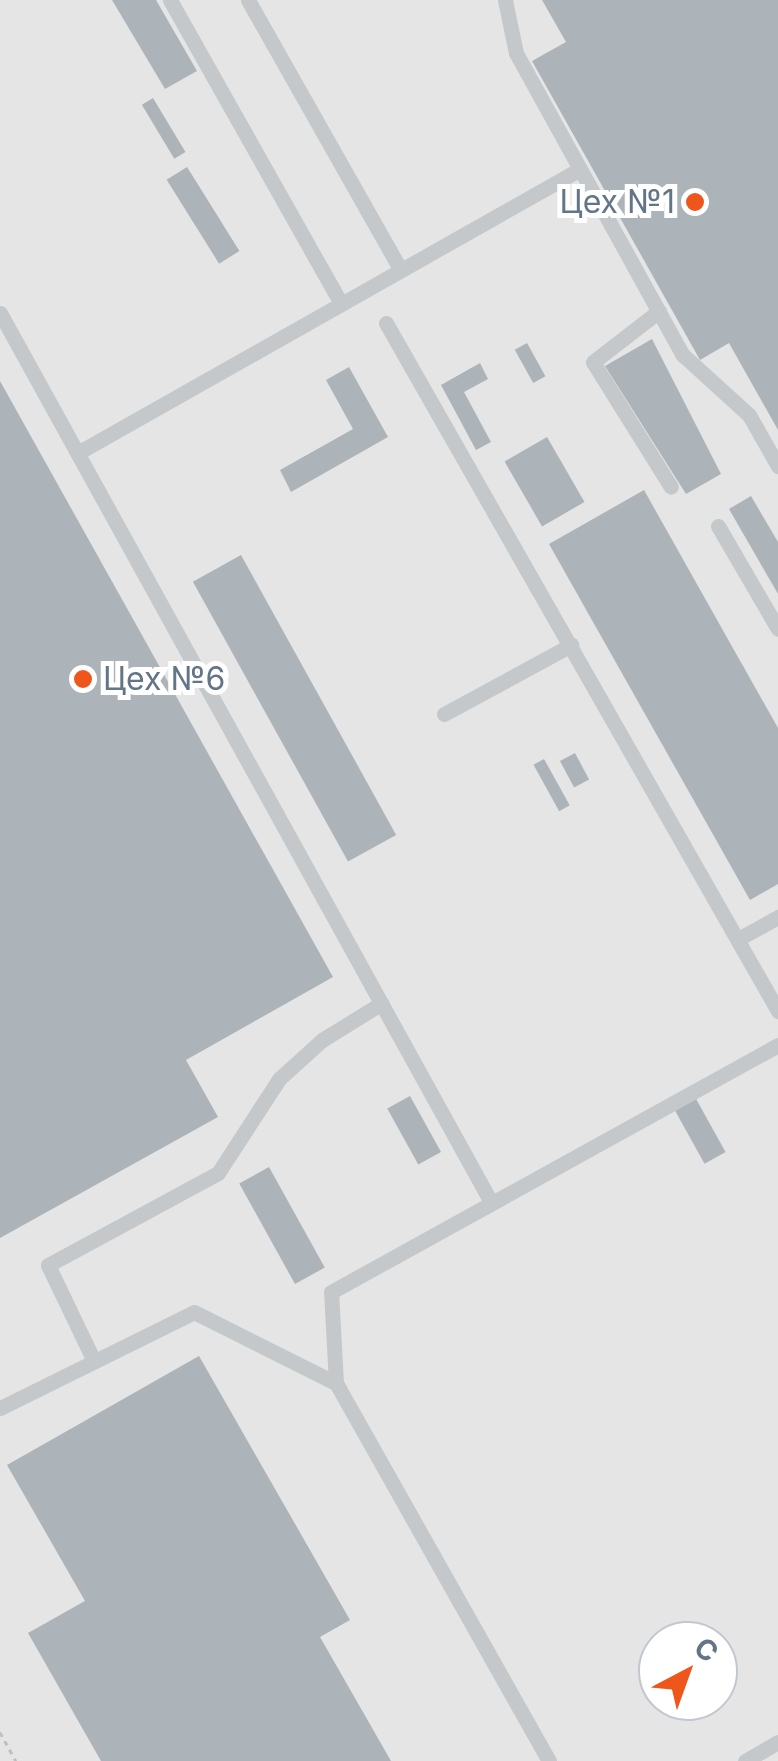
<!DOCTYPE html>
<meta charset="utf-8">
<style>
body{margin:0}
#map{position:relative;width:778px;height:1761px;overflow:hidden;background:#f6f6f3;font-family:Inter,sans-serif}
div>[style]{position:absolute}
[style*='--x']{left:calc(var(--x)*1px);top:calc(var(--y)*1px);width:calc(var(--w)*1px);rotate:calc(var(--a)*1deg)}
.built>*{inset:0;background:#e4e5e4}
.building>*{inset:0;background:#acb4ba;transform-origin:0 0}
.path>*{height:2.5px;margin-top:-1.25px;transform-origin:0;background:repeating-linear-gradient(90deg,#bdc0c2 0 5px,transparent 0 10px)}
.minor>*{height:15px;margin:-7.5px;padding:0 7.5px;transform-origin:7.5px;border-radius:7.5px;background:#c4c8cb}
.dots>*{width:28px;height:28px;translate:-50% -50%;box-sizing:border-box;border:5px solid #fff;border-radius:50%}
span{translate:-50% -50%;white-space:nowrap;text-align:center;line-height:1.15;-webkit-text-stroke:10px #fff;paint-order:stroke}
.poi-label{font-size:32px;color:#637586}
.right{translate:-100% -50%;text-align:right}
.left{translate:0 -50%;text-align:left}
.north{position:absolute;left:638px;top:1621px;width:100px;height:100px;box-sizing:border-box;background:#fff;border:2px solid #c1c8cf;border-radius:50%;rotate:41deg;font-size:28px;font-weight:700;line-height:40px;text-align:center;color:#637586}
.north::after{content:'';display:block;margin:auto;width:35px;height:45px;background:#ee561b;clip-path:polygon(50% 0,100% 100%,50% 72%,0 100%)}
</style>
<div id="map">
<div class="built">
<i style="clip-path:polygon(evenodd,0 0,778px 0,778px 1761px,0 1761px,0 0,658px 1641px,718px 1641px,718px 1701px,658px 1701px,658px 1641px)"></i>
</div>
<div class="building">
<i style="clip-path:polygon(112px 0,156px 0,197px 71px,165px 89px)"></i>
<i style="clip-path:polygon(542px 0,778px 0,778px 430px,729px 343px,700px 360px,532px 61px,566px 42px)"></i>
<i style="left:153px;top:98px;width:63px;height:13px;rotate:59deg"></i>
<i style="left:187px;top:167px;width:99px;height:24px;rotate:58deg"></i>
<i style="clip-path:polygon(652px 339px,721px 474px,686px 494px,605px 366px)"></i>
<i style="left:527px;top:343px;width:38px;height:14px;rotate:61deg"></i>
<i style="clip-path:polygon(480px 363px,488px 379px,464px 392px,491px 442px,476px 450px,441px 385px)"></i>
<i style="clip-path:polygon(349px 367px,388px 437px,291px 492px,280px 470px,353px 429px,326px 380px)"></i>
<i style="clip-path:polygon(0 381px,333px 977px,186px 1060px,218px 1117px,0 1238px)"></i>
<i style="left:547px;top:437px;width:75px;height:49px;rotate:60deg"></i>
<i style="clip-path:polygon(644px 490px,778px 728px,778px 884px,750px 900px,549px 544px)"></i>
<i style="clip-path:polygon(751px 496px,778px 542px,778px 594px,729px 509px)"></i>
<i style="left:241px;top:555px;width:320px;height:55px;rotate:61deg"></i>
<i style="left:575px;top:753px;width:30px;height:17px;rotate:62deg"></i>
<i style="left:544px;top:759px;width:53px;height:12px;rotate:61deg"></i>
<i style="left:410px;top:1096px;width:64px;height:26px;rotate:61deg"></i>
<i style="left:695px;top:1097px;width:63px;height:24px;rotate:61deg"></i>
<i style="left:269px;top:1167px;width:115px;height:34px;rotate:61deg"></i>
<i style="clip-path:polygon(199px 1356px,350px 1620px,320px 1637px,391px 1761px,101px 1761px,28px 1633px,85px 1601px,7px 1465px)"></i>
</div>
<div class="path">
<i style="--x:0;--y:1732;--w:33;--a:61"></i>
</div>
<div class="minor">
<i style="--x:170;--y:0;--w:349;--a:60.6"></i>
<i style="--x:248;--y:0;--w:310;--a:60.5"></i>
<i style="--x:505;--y:0;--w:54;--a:78.3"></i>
<i style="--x:516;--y:53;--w:345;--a:61.1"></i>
<i style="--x:683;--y:355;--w:89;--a:42.3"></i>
<i style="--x:749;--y:415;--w:59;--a:60.4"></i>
<i style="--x:659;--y:311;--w:83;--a:142.3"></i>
<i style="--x:593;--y:362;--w:147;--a:58"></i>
<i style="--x:0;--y:313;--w:1016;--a:61.09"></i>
<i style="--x:386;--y:323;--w:792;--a:60.33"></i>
<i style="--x:81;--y:451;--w:573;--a:-29.47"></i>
<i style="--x:718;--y:526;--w:119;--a:59.8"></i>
<i style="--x:444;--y:714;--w:145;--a:-28.5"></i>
<i style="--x:738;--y:939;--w:46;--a:-28.8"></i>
<i style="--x:93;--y:1359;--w:104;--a:-115.6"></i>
<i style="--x:48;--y:1265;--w:193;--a:-28.4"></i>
<i style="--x:218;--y:1173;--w:112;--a:-57"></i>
<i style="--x:279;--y:1079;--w:58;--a:-42.2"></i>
<i style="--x:322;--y:1040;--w:70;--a:-31.7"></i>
<i style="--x:0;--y:1408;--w:216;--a:-26.3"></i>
<i style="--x:194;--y:1312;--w:159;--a:26.6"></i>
<i style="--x:549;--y:1761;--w:434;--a:-119.4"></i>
<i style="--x:336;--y:1383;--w:91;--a:-93.1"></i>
<i style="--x:331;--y:1292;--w:511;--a:-28.92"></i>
<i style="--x:745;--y:1761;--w:38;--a:-30"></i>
</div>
<div class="dots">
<i style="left:695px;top:202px;background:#ee561b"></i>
<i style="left:83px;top:679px;background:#ee561b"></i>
</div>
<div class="poi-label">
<span class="right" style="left:675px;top:202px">Цех №1</span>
<span class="left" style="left:103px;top:679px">Цех №6</span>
</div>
<div class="north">С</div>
</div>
